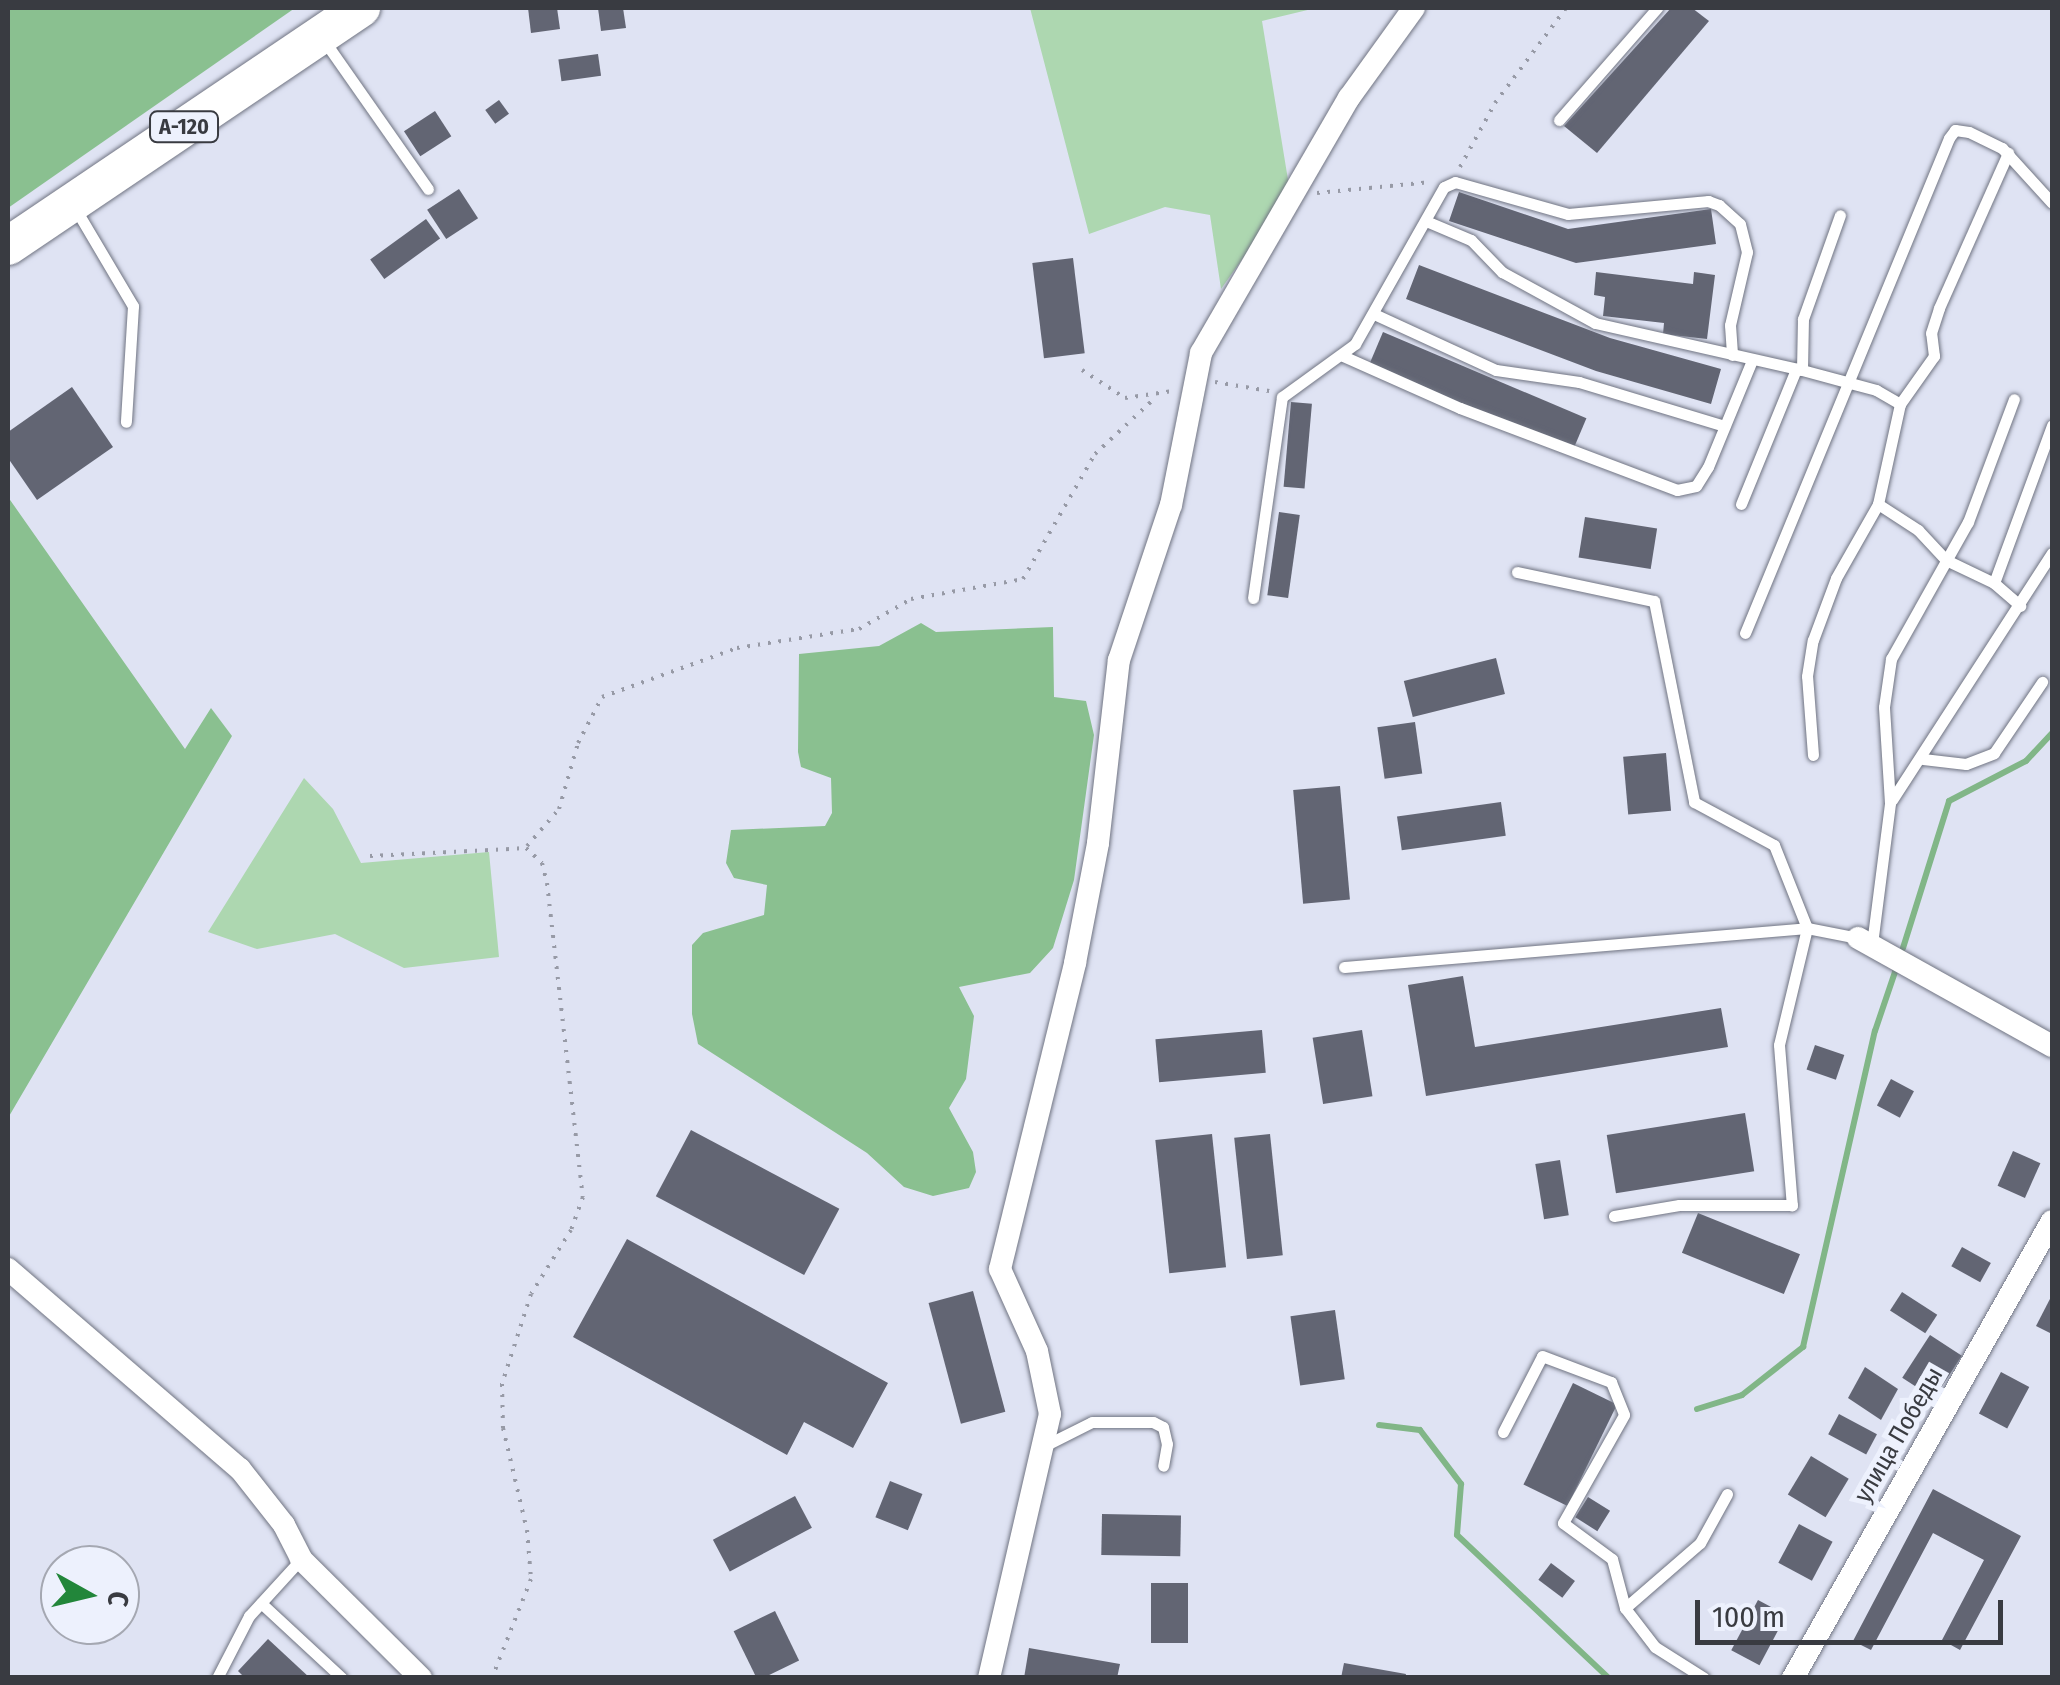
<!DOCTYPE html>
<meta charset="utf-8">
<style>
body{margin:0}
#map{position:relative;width:2060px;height:1685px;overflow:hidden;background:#dfe3f3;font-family:"Fira Sans Condensed",sans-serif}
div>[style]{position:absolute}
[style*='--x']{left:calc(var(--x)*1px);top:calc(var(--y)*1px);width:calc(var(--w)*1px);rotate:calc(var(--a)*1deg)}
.green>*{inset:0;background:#add7b0}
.forest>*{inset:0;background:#8ac090}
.stream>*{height:6px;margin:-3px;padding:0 3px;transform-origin:3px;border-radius:3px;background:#81b687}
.building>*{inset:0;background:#626573;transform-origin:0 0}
.path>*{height:4px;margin-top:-2px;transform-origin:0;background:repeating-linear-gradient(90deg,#979aa6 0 2.5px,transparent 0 10.5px)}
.roads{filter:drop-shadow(0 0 2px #707482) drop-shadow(0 0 2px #707482)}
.lane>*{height:11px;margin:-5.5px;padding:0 5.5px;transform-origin:5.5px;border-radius:5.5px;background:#fff}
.street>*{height:22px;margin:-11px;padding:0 11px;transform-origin:11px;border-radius:11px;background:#fff}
.primary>*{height:38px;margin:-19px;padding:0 19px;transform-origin:19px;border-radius:19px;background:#fff}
span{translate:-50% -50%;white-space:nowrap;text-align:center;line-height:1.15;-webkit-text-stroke:10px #edf1fd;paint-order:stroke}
.shield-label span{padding:2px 8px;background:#edf1fd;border:2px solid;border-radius:8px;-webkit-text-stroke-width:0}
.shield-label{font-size:22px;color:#393b41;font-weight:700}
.street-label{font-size:25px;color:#393b41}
.frame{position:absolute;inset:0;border:10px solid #393b41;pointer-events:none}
.north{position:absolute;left:40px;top:1545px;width:100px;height:100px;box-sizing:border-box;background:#edf1fd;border:2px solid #a5a8b2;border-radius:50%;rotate:98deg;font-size:28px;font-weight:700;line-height:40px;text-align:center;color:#393b41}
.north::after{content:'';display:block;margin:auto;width:35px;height:45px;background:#22863a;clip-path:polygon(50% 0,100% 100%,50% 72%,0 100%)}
.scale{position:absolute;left:1695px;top:1600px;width:308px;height:45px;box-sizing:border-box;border:5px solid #393b41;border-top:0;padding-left:12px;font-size:30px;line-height:35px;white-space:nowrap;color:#393b41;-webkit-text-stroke:8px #edf1fd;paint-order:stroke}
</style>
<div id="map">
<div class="green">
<i style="clip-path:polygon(1030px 8px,1316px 8px,1262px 21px,1290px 192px,1221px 289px,1210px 215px,1165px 207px,1089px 234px)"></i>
<i style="clip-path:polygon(304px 778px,333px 809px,361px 863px,489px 852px,499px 957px,404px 968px,335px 934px,257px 949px,208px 932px)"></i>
</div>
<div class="forest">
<i style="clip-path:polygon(8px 8px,295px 8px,8px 208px)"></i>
<i style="clip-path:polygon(8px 497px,185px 749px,211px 708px,232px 736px,8px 1118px)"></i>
<i style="clip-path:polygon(921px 623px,936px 632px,1053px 627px,1054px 697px,1086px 701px,1094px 735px,1074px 880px,1053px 948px,1030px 973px,959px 987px,974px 1016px,966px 1079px,949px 1108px,973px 1152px,976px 1172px,969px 1188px,933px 1196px,904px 1187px,867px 1153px,698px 1044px,692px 1014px,692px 945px,703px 933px,764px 915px,767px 885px,734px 878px,726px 863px,731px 830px,825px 826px,832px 813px,831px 778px,801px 767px,798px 752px,799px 654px,879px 646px)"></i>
</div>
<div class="stream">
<i style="--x:1903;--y:948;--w:154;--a:-72.6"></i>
<i style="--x:1949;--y:801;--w:87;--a:-27.5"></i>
<i style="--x:2026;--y:761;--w:38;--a:-47"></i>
<i style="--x:1697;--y:1409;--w:47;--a:-17.3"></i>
<i style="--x:1742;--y:1395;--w:78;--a:-38.2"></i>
<i style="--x:1803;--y:1347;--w:324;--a:-77.2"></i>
<i style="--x:1875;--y:1031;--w:65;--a:-71.3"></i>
<i style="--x:1379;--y:1425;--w:41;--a:7"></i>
<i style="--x:1420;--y:1430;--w:68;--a:52.8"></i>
<i style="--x:1461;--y:1484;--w:51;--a:94.5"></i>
<i style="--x:1457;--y:1535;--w:209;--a:43.3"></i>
</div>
<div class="building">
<i style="clip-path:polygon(528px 8px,557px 8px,560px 29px,531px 33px)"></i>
<i style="clip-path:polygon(598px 8px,623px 8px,626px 28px,601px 31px)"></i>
<i style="clip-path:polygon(1671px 8px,1692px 8px,1709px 21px,1597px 153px,1564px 126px)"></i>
<i style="left:598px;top:54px;width:22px;height:40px;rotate:82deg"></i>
<i style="left:499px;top:100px;width:17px;height:17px;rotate:54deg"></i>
<i style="left:435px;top:111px;width:30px;height:37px;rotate:57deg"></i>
<i style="left:459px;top:189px;width:35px;height:38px;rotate:57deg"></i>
<i style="clip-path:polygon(1459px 192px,1568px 229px,1711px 209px,1716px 244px,1576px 263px,1449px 221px)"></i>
<i style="left:426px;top:219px;width:24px;height:69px;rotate:54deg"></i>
<i style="left:1073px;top:258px;width:96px;height:41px;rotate:83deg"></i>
<i style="clip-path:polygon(1419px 265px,1610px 338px,1721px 369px,1711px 404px,1596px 371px,1406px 299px)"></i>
<i style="clip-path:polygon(1596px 272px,1693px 284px,1694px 272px,1715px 275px,1707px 339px,1663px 334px,1664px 323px,1603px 316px,1605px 297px,1594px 295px)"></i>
<i style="left:1383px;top:332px;width:221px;height:36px;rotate:23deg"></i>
<i style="clip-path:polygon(72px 387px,113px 447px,37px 500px,8px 458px,8px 432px)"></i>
<i style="left:1291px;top:402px;width:21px;height:85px;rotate:5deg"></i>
<i style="left:1279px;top:512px;width:21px;height:84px;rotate:8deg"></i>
<i style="left:1585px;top:517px;width:73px;height:41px;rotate:9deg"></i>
<i style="left:1496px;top:658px;width:37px;height:95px;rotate:76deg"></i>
<i style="left:1415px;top:722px;width:52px;height:38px;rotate:82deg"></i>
<i style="left:1666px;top:753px;width:58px;height:43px;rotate:85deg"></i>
<i style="left:1340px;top:786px;width:114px;height:47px;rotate:85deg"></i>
<i style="left:1501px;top:802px;width:34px;height:105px;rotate:82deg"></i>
<i style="clip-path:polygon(1463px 976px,1475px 1047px,1721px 1008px,1728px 1047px,1426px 1096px,1408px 985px)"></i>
<i style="left:1262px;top:1030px;width:43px;height:107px;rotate:85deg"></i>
<i style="left:1362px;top:1030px;width:67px;height:50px;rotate:81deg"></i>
<i style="left:1815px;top:1045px;width:31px;height:26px;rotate:19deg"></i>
<i style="left:1891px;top:1079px;width:26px;height:30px;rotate:28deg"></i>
<i style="left:1745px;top:1113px;width:59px;height:140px;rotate:81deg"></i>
<i style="left:691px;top:1130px;width:168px;height:75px;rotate:28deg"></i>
<i style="left:1212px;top:1134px;width:134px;height:57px;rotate:84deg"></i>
<i style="left:1270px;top:1134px;width:122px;height:36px;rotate:84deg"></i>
<i style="left:2013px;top:1151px;width:30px;height:38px;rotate:24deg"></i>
<i style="left:1560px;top:1160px;width:56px;height:25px;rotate:81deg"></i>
<i style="left:1698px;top:1213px;width:110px;height:43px;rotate:22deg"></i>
<i style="clip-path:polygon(627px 1239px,888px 1383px,853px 1448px,804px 1422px,787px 1455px,573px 1337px)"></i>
<i style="left:1962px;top:1247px;width:33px;height:22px;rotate:29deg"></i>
<i style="left:973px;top:1291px;width:125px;height:46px;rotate:75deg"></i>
<i style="left:1902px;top:1292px;width:42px;height:22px;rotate:33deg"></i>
<i style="clip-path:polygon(2052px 1295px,2052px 1334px,2036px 1326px)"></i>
<i style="left:1335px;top:1310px;width:70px;height:45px;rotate:82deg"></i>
<i style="left:1930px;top:1335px;width:38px;height:51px;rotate:33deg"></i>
<i style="clip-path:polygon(1865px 1367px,1898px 1389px,1881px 1420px,1848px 1398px)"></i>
<i style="left:2001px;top:1372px;width:32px;height:47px;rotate:28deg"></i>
<i style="left:1573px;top:1383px;width:49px;height:113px;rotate:26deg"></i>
<i style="left:1839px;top:1414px;width:43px;height:23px;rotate:28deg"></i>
<i style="left:1811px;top:1456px;width:44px;height:45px;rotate:31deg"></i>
<i style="left:890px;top:1481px;width:35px;height:39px;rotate:22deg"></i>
<i style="clip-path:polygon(1933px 1489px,2021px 1536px,1960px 1650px,1942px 1640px,1984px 1560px,1933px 1533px,1871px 1650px,1853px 1641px)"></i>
<i style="left:795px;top:1496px;width:36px;height:93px;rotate:62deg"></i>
<i style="left:1588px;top:1497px;width:26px;height:24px;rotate:32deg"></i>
<i style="left:1102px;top:1514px;width:79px;height:41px;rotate:1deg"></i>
<i style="left:1799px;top:1524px;width:38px;height:44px;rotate:28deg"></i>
<i style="left:1551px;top:1563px;width:30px;height:21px;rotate:37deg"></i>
<i style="left:1151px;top:1583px;width:37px;height:60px"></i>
<i style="left:1758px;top:1600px;width:32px;height:57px;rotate:28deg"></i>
<i style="left:775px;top:1611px;width:55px;height:46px;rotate:64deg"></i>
<i style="clip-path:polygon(268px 1639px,310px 1678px,245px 1678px,238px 1671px)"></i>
<i style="clip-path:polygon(1029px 1648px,1120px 1664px,1117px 1678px,1024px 1678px)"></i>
<i style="clip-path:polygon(1344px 1663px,1406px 1674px,1405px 1678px,1341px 1678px)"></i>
</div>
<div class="path">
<i style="--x:1460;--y:167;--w:73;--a:-61.3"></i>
<i style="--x:1495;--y:103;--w:119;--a:-53.2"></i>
<i style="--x:1317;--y:193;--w:115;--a:-5.5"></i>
<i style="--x:1082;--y:370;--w:51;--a:33.1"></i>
<i style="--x:1125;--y:398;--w:48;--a:-8.5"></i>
<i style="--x:1215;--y:382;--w:55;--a:9.5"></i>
<i style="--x:527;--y:846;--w:49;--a:-49.1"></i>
<i style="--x:559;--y:809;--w:69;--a:-73.9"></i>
<i style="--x:578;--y:743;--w:52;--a:-62.4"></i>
<i style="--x:602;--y:697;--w:144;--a:-19.9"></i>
<i style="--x:737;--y:648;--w:123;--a:-8.9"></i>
<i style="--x:859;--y:629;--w:60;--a:-30"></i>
<i style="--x:911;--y:599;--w:114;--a:-10.1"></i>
<i style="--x:1023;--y:579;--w:144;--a:-60.1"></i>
<i style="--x:1095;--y:454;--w:82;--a:-43"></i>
<i style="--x:370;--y:856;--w:156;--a:-2.9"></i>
<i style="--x:526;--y:848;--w:22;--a:43"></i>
<i style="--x:542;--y:863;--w:21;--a:76"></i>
<i style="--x:547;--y:883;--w:316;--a:83.5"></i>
<i style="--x:583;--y:1197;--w:35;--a:110"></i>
<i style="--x:571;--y:1230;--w:75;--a:122"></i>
<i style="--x:531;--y:1294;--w:95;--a:107.9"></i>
<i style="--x:502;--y:1384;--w:44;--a:88.7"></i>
<i style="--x:503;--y:1428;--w:105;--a:76.8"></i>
<i style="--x:527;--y:1530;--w:49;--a:85.3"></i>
<i style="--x:531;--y:1579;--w:106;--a:111.5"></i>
</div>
<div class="roads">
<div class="lane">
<i style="--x:323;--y:39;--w:183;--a:55"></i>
<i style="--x:1559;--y:120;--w:149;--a:-48.8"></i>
<i style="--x:75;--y:208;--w:114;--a:59.4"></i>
<i style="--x:133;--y:306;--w:116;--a:93.5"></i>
<i style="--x:1426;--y:221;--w:49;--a:22.9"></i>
<i style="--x:1471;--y:240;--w:45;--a:45.9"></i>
<i style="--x:1502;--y:272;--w:106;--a:28.7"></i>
<i style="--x:1595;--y:323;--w:212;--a:12.8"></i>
<i style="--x:1802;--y:370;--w:77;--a:15.1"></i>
<i style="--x:1876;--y:390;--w:28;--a:30"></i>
<i style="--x:1374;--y:314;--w:134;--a:24.7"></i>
<i style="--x:1496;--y:370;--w:84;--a:8.2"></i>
<i style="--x:1579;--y:382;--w:152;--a:16.8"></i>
<i style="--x:1343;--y:356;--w:128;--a:24"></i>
<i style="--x:1460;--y:408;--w:232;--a:20.7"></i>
<i style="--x:1677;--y:490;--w:19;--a:-12"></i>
<i style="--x:1696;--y:486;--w:22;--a:-58"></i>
<i style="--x:1708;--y:467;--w:116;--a:-67.6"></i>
<i style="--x:1802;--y:370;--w:51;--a:-88.9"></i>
<i style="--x:1803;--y:319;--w:110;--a:-70.4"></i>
<i style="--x:1741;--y:504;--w:146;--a:-67.8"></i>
<i style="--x:1878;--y:504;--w:48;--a:33"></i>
<i style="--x:1918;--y:530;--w:41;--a:47"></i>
<i style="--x:1946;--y:560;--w:53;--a:25.6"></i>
<i style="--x:1994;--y:583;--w:35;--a:41"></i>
<i style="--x:1517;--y:572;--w:140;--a:12"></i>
<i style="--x:1654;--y:601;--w:205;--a:78.7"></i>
<i style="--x:1694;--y:802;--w:91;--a:28.3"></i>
<i style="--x:1774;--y:845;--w:89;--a:68.3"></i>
<i style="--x:1807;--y:928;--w:52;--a:11.1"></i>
<i style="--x:1994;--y:583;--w:168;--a:-69.8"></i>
<i style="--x:1253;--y:598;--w:203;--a:-81.8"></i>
<i style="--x:1282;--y:397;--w:90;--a:-36"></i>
<i style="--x:1355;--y:344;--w:180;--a:-60.5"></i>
<i style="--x:1444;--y:187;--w:12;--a:-24"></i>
<i style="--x:1455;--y:182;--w:117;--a:15.8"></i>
<i style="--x:1568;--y:214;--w:141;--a:-5.3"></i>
<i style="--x:1708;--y:201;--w:12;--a:20"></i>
<i style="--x:1719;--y:205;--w:28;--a:42"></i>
<i style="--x:1740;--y:224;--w:29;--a:76"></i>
<i style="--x:1747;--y:252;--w:75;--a:103.1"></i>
<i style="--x:1730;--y:325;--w:30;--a:86"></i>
<i style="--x:1745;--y:633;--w:535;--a:-67.6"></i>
<i style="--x:1949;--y:138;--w:10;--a:-53"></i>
<i style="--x:1955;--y:130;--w:14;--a:8"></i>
<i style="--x:1969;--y:132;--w:37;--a:26"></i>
<i style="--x:2002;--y:148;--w:74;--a:47.7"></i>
<i style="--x:1813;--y:755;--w:79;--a:-94.3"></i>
<i style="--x:1807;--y:676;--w:36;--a:-81"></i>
<i style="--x:1813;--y:640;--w:66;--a:-69.6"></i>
<i style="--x:1836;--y:578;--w:85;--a:-60.4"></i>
<i style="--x:1878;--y:504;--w:102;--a:-77.6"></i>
<i style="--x:1900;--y:404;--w:59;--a:-54.7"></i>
<i style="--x:1934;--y:356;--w:23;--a:-97"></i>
<i style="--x:1931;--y:333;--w:26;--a:-72"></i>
<i style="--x:1939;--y:308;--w:170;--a:-66"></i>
<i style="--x:1923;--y:759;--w:43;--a:6.6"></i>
<i style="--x:1966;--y:764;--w:30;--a:-21"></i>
<i style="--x:1994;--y:753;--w:86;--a:-55.9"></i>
<i style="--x:1892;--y:800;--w:294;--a:-57.1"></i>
<i style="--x:1872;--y:944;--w:142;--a:-82.7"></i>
<i style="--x:1890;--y:803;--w:96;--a:-93.6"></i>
<i style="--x:1884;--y:707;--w:49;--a:-81.7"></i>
<i style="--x:1891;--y:659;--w:157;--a:-60.7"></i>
<i style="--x:1968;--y:522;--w:131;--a:-69.5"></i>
<i style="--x:1344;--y:967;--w:465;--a:-4.8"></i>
<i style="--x:1807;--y:928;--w:120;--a:103.5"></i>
<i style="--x:1779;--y:1045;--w:161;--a:85.4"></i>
<i style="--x:1792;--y:1205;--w:113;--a:180"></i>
<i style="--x:1679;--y:1205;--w:66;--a:170.4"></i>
<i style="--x:1503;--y:1432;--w:85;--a:-62.8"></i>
<i style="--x:1542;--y:1356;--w:74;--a:20.6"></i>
<i style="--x:1611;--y:1382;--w:35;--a:68"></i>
<i style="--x:1624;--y:1415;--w:124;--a:119.5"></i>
<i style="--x:1563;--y:1523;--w:61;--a:36.3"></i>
<i style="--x:1612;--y:1559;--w:51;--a:75.1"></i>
<i style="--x:1625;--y:1608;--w:49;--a:52.4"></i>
<i style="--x:1655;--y:1647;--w:58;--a:32.3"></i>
<i style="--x:1046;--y:1445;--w:51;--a:-26.6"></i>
<i style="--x:1092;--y:1422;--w:61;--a:0"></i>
<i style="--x:1153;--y:1422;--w:11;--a:27"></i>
<i style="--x:1163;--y:1427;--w:17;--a:77"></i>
<i style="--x:1167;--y:1444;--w:22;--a:100"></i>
<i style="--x:261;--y:1603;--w:110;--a:42.8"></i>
<i style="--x:1625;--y:1608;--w:99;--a:-40.9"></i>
<i style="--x:1700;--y:1543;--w:56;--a:-61.1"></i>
<i style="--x:217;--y:1678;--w:70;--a:-62.7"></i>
<i style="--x:249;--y:1616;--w:77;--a:-47.6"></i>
</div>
<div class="street">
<i style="--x:1858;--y:938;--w:222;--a:29.1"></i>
<i style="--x:8;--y:1269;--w:306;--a:40.8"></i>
<i style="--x:240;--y:1469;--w:71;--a:51.8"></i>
<i style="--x:284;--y:1525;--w:38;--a:63"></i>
<i style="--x:301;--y:1559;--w:169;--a:44.8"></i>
<i style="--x:989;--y:1678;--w:271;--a:-77"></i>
<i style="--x:1050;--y:1414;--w:64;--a:-101.7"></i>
<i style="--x:1037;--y:1351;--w:90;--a:-114.3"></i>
<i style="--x:1000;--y:1269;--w:315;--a:-76.2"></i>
<i style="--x:1075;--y:963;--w:122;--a:-79.1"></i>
<i style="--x:1098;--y:843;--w:184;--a:-83.5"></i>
<i style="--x:1119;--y:660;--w:163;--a:-71.5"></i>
<i style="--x:1171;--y:505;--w:155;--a:-78.8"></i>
<i style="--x:1201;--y:353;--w:295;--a:-59.9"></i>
<i style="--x:1349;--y:98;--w:111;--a:-54.2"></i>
<i style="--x:1793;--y:1678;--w:525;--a:-60.46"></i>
</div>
<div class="primary">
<i style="--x:8;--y:246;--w:426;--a:-34"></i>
</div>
</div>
<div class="shield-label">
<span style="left:184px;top:127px">А-120</span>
</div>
<div class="street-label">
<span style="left:1899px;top:1435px;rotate:-60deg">улица Победы</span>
</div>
<div class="frame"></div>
<div class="north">С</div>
<div class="scale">100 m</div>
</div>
